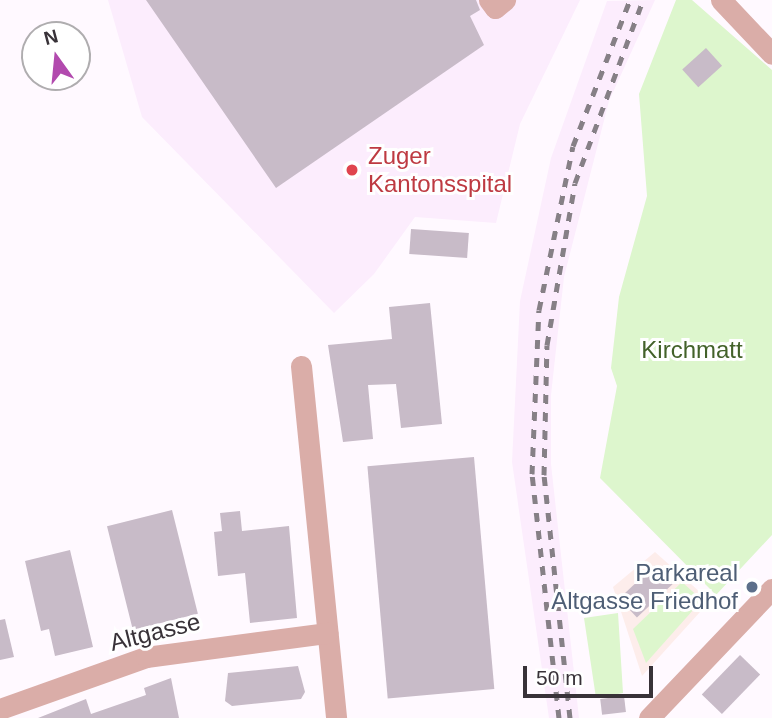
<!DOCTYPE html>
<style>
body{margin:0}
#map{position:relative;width:772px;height:718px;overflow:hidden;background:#fff9ff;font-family:Arial,sans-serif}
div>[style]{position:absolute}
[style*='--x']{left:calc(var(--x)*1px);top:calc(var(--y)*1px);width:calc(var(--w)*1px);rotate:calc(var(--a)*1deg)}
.built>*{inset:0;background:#fcedfd}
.education>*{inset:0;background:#fdedeb}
.green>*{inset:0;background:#ddf6cd}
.building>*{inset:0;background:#c8bbc8;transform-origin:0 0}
.minor>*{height:21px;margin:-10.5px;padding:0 10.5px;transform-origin:10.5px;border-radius:10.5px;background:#daada8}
.rail>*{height:5px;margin-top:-2.5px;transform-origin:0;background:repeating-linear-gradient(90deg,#868086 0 9px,transparent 0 18px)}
.dots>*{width:19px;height:19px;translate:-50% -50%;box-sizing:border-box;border:4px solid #fff;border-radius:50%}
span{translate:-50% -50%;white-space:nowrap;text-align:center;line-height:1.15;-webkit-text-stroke:6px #fff;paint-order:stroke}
.health-label{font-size:24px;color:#be3a42}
.left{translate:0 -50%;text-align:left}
.park-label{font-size:24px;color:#43622a}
.service-label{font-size:24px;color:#4e5e75}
.right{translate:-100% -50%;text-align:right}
.street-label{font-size:24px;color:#383238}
.north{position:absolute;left:21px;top:21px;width:70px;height:70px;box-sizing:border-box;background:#fff;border:2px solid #afadaf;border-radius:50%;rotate:345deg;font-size:19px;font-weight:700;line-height:28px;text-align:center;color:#383238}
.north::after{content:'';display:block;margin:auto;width:24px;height:32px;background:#b24aae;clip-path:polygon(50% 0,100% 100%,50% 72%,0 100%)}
.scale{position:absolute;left:523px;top:666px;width:130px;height:32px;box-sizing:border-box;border:4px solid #383238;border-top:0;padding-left:9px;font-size:21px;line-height:24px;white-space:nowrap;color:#383238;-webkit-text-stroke:5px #fff;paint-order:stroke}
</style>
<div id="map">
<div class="built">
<i style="clip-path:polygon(108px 0,580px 0,520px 124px,496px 223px,415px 217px,374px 274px,334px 313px,142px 117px)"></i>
<i style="clip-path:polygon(655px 0,609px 101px,564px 277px,551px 395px,551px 464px,579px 718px,549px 718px,512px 462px,520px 301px,551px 158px,607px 1px)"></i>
</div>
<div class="education">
<i style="clip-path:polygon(655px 552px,710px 601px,642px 676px,613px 587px)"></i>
</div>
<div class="green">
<i style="clip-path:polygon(676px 0,692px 0,772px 70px,772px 535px,716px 595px,600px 478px,617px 386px,611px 368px,619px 297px,647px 196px,639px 94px)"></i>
<i style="clip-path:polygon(682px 582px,702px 600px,646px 663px,633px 629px)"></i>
<i style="clip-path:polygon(618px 613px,623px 693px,596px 698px,584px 618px)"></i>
</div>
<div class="building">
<i style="clip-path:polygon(146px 0,476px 0,480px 10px,470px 16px,484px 45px,276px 188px)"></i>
<i style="left:706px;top:48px;width:24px;height:32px;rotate:48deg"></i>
<i style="left:411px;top:229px;width:58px;height:25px;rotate:4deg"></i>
<i style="clip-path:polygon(430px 303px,442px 424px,401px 428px,396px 384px,368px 385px,373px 439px,343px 442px,328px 345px,392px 339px,389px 307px)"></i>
<i style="left:474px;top:457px;width:233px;height:107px;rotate:85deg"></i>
<i style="left:172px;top:510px;width:107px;height:67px;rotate:76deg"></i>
<i style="clip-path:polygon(240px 511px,242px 531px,289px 526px,297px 618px,250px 623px,245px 573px,218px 576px,214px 532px,222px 531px,220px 513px)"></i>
<i style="clip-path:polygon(70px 550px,93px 647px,55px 656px,49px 629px,41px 631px,25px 561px)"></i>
<i style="left:655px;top:565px;width:26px;height:49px;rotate:47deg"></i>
<i style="clip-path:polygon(5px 619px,14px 657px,0 660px,0 620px)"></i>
<i style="left:740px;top:655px;width:28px;height:55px;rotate:44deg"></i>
<i style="clip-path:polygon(298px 666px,305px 692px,301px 699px,232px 706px,225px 701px,228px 673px)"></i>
<i style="clip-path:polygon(171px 678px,179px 718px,38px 718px,86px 699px,91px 714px,146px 695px,144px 688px)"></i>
<i style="left:624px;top:696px;width:16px;height:24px;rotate:83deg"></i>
</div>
<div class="minor">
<i style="--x:489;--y:0;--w:10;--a:53"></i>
<i style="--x:495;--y:8;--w:13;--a:-39"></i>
<i style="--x:721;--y:0;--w:74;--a:46.6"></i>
<i style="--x:301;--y:366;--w:354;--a:84.3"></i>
<i style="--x:0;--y:709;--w:155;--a:-19.6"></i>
<i style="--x:146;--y:657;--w:183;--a:-7.6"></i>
<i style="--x:649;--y:718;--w:178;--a:-46.4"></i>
</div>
<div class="rail">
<i style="--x:559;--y:718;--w:245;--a:-96.3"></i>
<i style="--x:532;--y:474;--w:164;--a:-87.6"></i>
<i style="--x:539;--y:310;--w:167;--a:-78.3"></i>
<i style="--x:573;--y:146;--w:157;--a:-68.7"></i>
<i style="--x:570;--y:718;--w:244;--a:-96.1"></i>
<i style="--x:544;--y:475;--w:130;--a:-88.7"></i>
<i style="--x:547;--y:345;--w:164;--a:-80.2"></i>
<i style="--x:575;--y:183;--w:195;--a:-69.6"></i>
</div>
<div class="dots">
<i style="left:352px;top:170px;background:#e0444e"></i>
<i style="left:752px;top:587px;background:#5c6f8a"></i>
</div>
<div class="health-label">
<span class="left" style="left:368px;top:170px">Zuger<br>Kantonsspital</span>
</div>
<div class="park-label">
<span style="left:692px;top:350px">Kirchmatt</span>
</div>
<div class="service-label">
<span class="right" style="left:738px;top:587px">Parkareal<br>Altgasse Friedhof</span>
</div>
<div class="street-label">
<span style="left:155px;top:632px;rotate:-14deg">Altgasse</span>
</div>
<div class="north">N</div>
<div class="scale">50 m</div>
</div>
